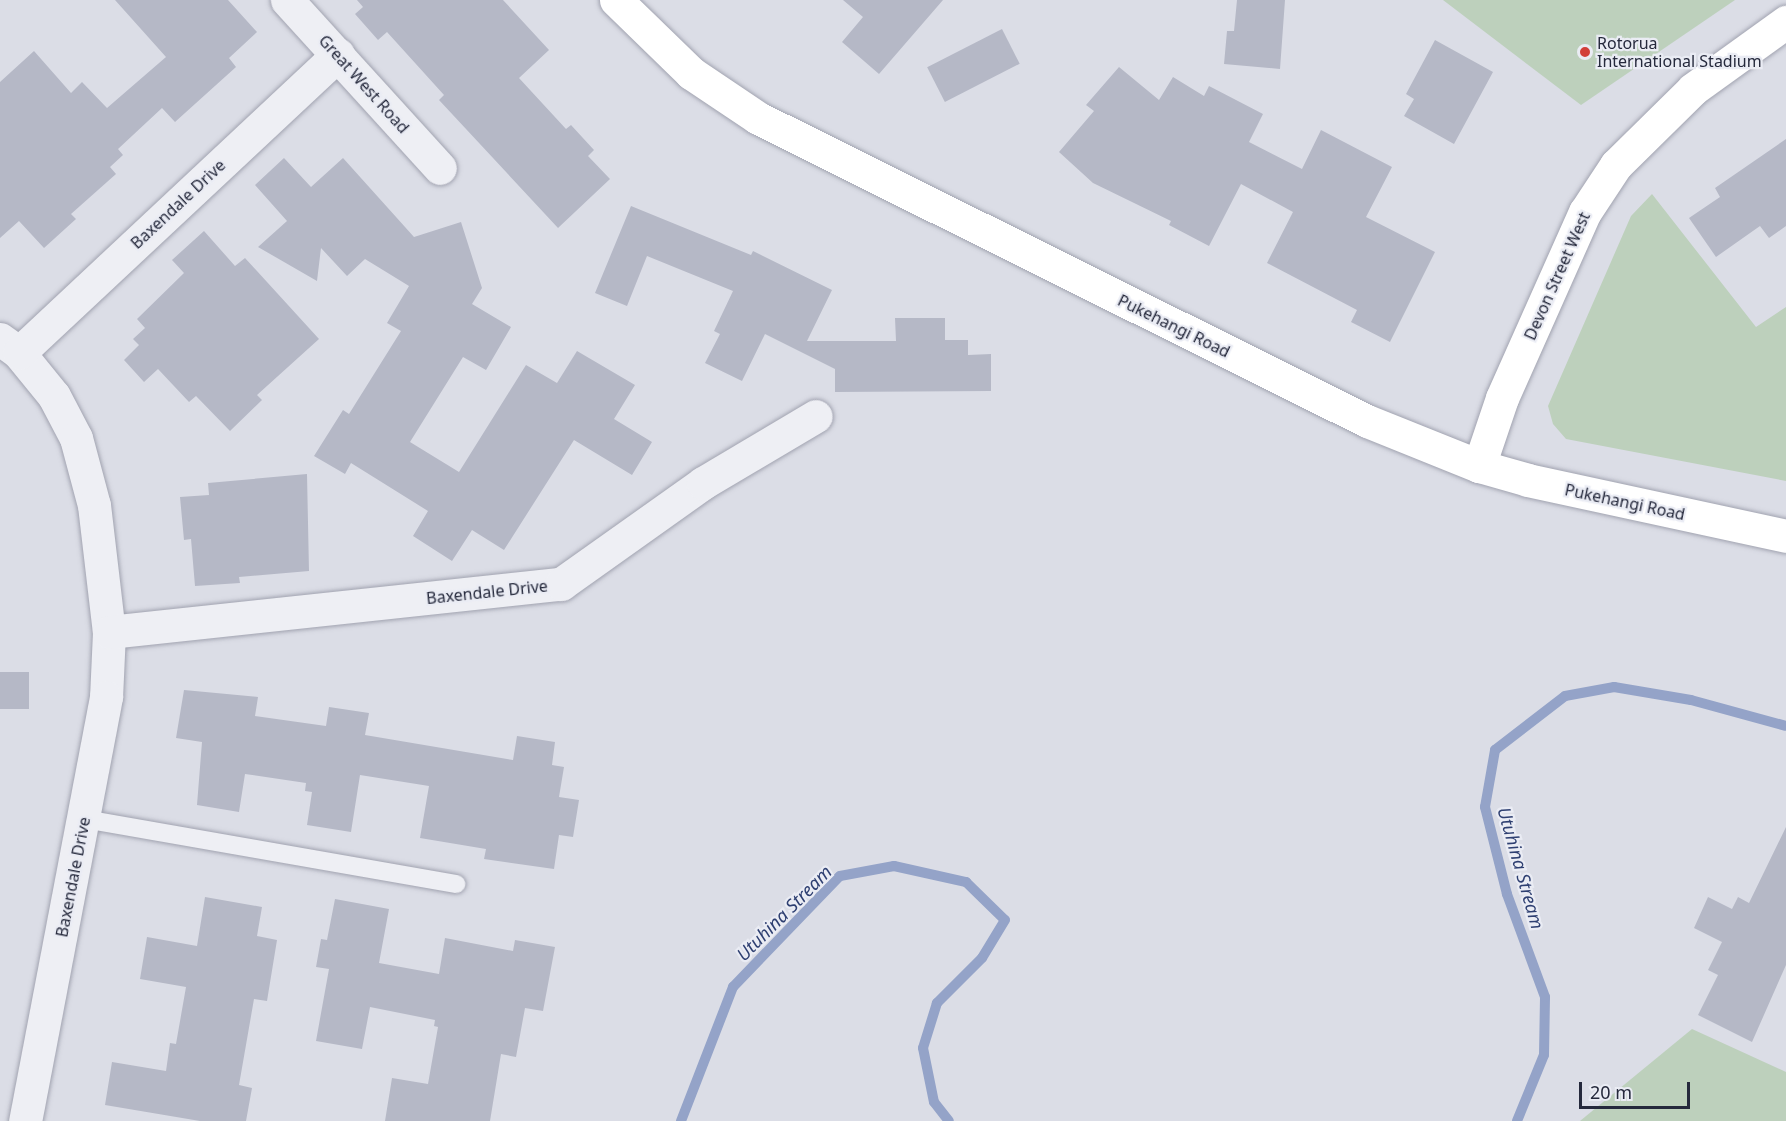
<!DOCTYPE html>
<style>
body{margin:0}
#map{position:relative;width:1786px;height:1121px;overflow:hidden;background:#dbdde6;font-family:"Noto Sans",sans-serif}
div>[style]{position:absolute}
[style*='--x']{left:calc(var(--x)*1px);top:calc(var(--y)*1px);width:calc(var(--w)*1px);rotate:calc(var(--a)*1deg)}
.green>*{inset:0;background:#bdd0bc}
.stream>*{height:10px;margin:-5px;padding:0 5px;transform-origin:5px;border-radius:5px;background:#94a3c8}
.building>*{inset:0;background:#b5b8c6;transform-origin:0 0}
.roads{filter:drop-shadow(0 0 2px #a1a3b0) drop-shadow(0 0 2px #a1a3b0)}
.lane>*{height:18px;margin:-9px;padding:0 9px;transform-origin:9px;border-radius:9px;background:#eeeff4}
.street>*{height:33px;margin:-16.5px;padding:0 16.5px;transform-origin:16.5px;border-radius:16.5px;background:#eeeff4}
.secondary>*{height:33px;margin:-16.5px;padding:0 16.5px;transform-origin:16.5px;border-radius:16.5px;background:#fff}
.dots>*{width:16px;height:16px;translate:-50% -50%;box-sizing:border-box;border:3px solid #eaecf4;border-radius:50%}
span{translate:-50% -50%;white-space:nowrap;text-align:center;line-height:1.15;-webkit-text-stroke:4.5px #eaecf4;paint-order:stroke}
.poi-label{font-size:16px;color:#25293c}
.left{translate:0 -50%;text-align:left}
.street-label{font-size:16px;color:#25293c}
.water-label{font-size:18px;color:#2e3f71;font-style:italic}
.scale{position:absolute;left:1579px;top:1082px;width:111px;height:27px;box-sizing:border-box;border:3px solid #25293c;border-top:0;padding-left:8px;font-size:18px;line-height:21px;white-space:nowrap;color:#25293c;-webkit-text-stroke:4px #eaecf4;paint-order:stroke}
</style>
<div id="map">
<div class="green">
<i style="clip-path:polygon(1443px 0,1735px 0,1581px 105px)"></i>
<i style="clip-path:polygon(1652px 194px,1756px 327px,1786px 307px,1786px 481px,1566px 439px,1553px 424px,1548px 406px,1631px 216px)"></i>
<i style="clip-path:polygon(1692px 1029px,1786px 1072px,1786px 1121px,1580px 1121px)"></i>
</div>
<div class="stream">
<i style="--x:681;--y:1121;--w:144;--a:-68.8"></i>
<i style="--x:733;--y:987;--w:154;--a:-46.1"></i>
<i style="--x:840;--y:876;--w:55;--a:-10.5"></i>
<i style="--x:894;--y:866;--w:74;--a:12.5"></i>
<i style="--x:966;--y:882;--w:54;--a:44.3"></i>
<i style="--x:1005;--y:920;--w:44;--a:121.2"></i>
<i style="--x:982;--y:958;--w:64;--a:135"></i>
<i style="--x:937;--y:1003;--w:47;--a:107.3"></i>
<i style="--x:923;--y:1048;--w:55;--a:78.5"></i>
<i style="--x:934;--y:1102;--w:24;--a:52"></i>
<i style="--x:1517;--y:1121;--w:71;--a:-67.8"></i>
<i style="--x:1544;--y:1055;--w:58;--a:-89"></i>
<i style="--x:1545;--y:997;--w:110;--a:-110.3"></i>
<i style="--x:1507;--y:894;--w:90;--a:-104.2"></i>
<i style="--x:1485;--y:807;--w:58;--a:-80"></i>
<i style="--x:1495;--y:750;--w:88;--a:-37.6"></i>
<i style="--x:1565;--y:696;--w:50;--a:-10.4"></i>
<i style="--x:1614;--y:687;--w:78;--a:9.6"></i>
<i style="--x:1691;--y:700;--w:98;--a:15.3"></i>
</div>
<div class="building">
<i style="clip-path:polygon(115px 0,228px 0,257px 32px,229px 58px,236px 67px,175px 122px,162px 108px,118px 149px,123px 155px,110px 167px,116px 174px,71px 214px,76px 219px,44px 248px,19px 221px,0 238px,0 82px,34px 51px,71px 93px,82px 82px,107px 108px,166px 57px)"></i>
<i style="clip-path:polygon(357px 0,503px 0,549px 50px,519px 78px,566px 129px,571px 125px,594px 150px,588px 156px,610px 179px,558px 228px,439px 100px,444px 95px,387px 32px,378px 40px,355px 14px,363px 7px)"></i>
<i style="clip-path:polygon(843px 0,943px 0,879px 74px,842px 42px,863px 17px)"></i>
<i style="clip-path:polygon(1237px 0,1285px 0,1280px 69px,1224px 64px,1227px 31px,1234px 31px)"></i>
<i style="left:1002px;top:29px;width:39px;height:84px;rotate:63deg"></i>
<i style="clip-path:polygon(1435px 40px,1493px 72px,1454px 144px,1404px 116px,1414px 99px,1406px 94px)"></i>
<i style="clip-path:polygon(1119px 67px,1159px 100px,1173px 77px,1204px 96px,1209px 86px,1263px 114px,1249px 142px,1302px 169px,1321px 130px,1392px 167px,1366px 217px,1435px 252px,1390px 342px,1351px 322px,1357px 310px,1267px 263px,1293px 212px,1241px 184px,1209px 246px,1169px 225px,1171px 221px,1093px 183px,1059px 152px,1094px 111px,1086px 105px)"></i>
<i style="clip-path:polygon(1786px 139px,1786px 226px,1769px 238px,1760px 226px,1716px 257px,1689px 218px,1720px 197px,1715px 188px)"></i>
<i style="clip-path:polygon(284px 158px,311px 187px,343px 158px,414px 237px,461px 222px,482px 288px,472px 304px,511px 327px,486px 370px,463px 357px,410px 442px,459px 472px,526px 365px,557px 383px,577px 351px,635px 385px,614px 419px,652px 442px,632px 475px,574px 440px,504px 550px,472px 530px,452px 561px,413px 536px,428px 511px,351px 463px,345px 474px,314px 456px,343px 410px,349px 414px,401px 331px,387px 323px,409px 286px,365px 259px,347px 276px,321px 248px,317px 281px,258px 247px,287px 221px,255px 185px)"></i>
<i style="clip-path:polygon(631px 206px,751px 255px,753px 251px,832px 290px,807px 341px,896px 341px,895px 318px,945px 318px,945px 340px,968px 340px,968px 355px,991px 354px,991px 391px,835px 392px,835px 369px,765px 334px,742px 381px,705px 363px,720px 334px,714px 331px,733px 291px,647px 256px,627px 306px,595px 293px)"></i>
<i style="clip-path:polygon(204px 231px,235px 266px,245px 258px,319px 339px,257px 395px,262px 400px,230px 431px,196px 396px,189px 402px,158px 369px,144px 382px,124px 360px,139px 345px,133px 339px,145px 328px,137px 319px,184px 273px,172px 260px)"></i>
<i style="clip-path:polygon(307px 474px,309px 571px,239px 577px,240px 583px,195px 586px,191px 539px,184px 540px,180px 497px,209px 495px,208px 483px)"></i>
<i style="left:0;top:672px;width:29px;height:37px"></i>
<i style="clip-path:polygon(184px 690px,258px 697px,255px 716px,326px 726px,329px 707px,369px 713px,365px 735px,513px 760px,517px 736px,555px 742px,552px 765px,564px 767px,559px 797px,579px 800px,573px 837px,559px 835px,554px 869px,484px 859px,486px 849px,420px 838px,429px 786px,360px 775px,351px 832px,307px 825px,312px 792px,305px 791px,306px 783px,245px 774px,239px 812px,197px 805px,202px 742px,176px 738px)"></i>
<i style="clip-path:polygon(1786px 827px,1786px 965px,1752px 1042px,1698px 1015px,1718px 975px,1708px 970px,1722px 942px,1694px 928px,1708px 897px,1732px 909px,1738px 897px,1749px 903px)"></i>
<i style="clip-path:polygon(205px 897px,262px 907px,257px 936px,277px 940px,267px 1001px,254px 999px,239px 1085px,252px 1088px,246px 1121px,200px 1121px,105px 1105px,112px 1062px,166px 1071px,170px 1043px,176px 1044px,186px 987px,140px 979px,147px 937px,197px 946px)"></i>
<i style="clip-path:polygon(335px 899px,389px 909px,379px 963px,439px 974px,445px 938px,513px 951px,515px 940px,555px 947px,543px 1011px,525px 1008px,516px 1057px,501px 1054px,490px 1121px,385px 1121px,392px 1078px,428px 1084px,438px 1027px,434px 1026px,435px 1020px,370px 1007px,362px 1049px,316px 1041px,329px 969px,316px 967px,321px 939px,327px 940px)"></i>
</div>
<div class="roads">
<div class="lane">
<i style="--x:84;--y:819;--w:378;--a:9.9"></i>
</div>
<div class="street">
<i style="--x:287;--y:0;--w:227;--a:47.7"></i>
<i style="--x:0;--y:339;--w:24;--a:36"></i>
<i style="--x:19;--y:353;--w:55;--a:50.9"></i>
<i style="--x:54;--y:396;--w:47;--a:62.4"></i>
<i style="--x:76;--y:438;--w:69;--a:75"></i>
<i style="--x:94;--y:505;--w:128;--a:83.3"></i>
<i style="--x:109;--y:632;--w:65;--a:92.6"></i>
<i style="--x:106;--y:697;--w:432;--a:100.8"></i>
<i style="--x:19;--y:353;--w:437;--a:-43.1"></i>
<i style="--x:109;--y:632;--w:455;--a:-6.1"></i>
<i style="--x:561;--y:584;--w:174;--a:-35.4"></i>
<i style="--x:703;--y:483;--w:131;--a:-30.7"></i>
</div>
<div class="secondary">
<i style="--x:616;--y:0;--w:105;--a:44.2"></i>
<i style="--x:691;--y:73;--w:81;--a:33.9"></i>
<i style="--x:758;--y:118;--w:680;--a:26.45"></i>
<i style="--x:1367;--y:421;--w:121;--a:21.9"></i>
<i style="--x:1479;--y:466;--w:51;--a:15.9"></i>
<i style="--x:1528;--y:480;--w:264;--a:12.2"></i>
<i style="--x:1479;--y:466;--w:72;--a:-71.3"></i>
<i style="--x:1502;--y:398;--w:204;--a:-66"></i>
<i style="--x:1585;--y:212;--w:56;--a:-56.6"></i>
<i style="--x:1616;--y:165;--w:108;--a:-44.6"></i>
<i style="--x:1693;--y:89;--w:115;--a:-35.8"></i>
</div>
</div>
<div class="dots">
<i style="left:1585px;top:52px;background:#d23f39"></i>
</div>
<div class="poi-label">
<span class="left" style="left:1597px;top:52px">Rotorua<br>International Stadium</span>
</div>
<div class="street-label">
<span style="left:364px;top:84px;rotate:48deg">Great West Road</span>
<span style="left:178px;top:204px;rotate:-43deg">Baxendale Drive</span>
<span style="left:1557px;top:276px;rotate:-66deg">Devon Street West</span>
<span style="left:1174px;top:326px;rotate:26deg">Pukehangi Road</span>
<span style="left:1625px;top:502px;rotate:12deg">Pukehangi Road</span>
<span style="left:487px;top:592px;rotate:-6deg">Baxendale Drive</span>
<span style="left:73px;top:877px;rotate:-79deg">Baxendale Drive</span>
</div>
<div class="water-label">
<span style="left:1521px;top:868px;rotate:74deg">Utuhina Stream</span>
<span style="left:784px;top:913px;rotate:-45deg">Utuhina Stream</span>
</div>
<div class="scale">20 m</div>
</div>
